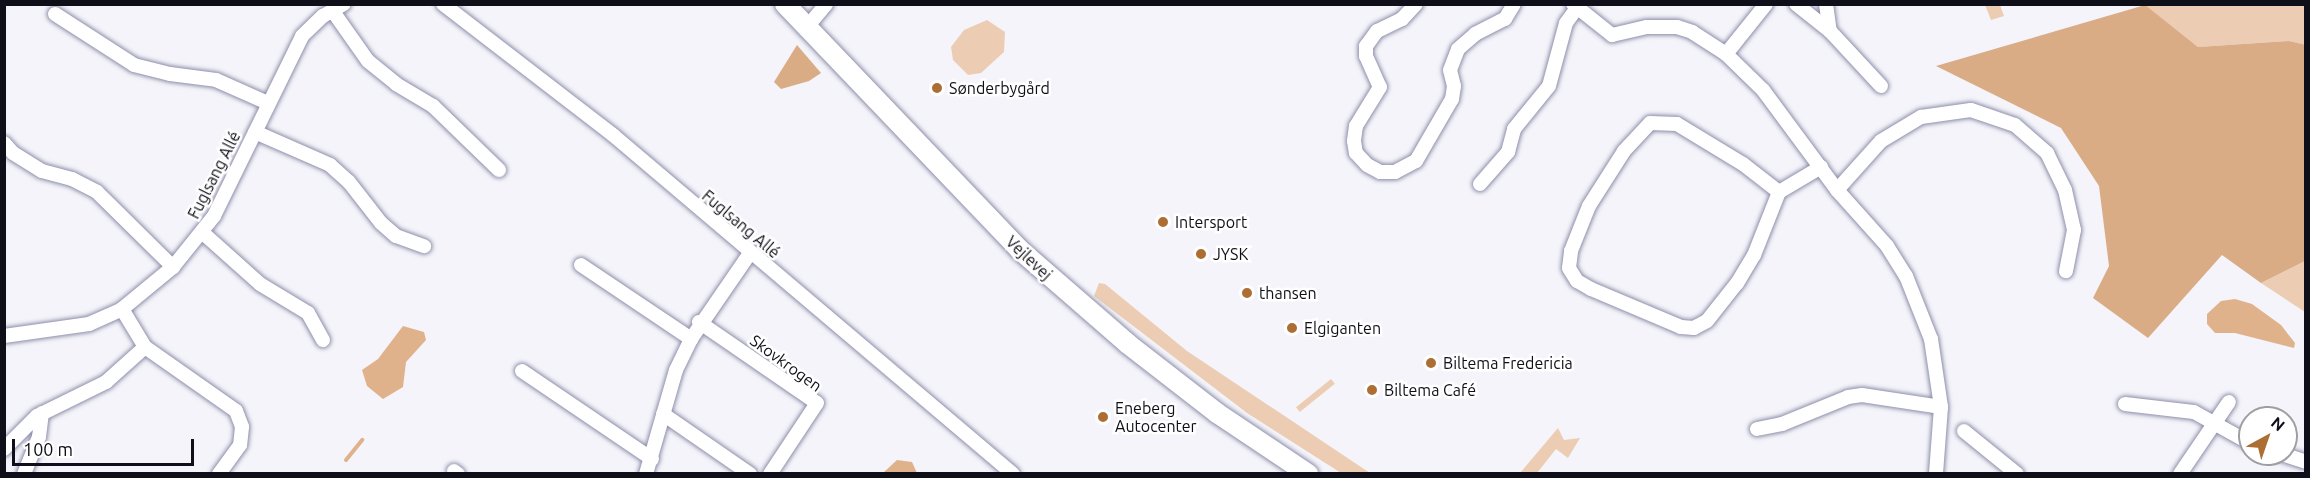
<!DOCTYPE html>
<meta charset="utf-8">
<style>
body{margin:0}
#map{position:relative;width:2310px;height:478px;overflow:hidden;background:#f4f4fa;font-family:Ubuntu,sans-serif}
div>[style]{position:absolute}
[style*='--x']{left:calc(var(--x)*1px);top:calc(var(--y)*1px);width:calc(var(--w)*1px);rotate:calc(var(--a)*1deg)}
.green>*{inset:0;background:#eccdb4;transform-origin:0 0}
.forest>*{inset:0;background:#daac85}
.water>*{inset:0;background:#e0b28b}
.stream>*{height:4px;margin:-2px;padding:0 2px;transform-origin:2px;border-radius:2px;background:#e0b28b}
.roads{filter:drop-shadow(0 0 2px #8e8eab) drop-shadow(0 0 2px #8e8eab)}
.street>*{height:14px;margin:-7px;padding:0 7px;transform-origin:7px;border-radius:7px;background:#fff}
.secondary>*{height:20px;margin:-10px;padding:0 10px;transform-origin:10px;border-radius:10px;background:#fff}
.dots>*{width:16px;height:16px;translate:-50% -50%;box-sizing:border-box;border:3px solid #fff;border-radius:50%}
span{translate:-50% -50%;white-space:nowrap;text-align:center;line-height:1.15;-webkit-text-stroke:5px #fff;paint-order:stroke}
.poi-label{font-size:16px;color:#0f0f19}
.left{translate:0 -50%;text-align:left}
.street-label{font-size:16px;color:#0f0f19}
.frame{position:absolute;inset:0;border:6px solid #0f0f19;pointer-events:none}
.north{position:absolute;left:2238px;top:406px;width:60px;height:60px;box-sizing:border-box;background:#fff;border:2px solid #9f9fa3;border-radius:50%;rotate:40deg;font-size:16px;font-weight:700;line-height:24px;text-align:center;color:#0f0f19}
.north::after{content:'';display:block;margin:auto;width:21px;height:27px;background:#ac6e33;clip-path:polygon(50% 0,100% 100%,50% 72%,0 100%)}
.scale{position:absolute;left:12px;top:439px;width:182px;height:27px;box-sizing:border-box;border:3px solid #0f0f19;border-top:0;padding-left:8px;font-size:18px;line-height:21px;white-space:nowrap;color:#0f0f19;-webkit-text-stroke:4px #fff;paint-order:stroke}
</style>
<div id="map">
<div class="green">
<i style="clip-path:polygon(1985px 5px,2000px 5px,2004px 16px,1991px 20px)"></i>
<i style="clip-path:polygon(2144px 5px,2305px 5px,2305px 45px,2289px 41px,2198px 47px)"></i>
<i style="clip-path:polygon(987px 20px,1005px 32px,1004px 52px,981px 73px,968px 75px,953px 60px,951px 47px,964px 30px)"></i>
<i style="clip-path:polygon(2305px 261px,2305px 312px,2261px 283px)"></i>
<i style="clip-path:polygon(1099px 283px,1105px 284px,1187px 351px,1370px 473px,1341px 473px,1247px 413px,1094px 296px)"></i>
<i style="left:1331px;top:379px;width:6px;height:45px;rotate:51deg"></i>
<i style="clip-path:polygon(1558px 428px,1564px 440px,1580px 438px,1568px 458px,1556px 449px,1537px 473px,1520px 473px)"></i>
</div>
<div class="forest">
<i style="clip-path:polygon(2145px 5px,2198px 47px,2289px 41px,2306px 45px,2305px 261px,2261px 283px,2222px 255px,2148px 338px,2093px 298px,2109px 266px,2099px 186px,2061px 128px,1936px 66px)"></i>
<i style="clip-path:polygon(797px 45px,821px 73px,809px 81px,781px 89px,774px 82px)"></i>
</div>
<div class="water">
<i style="clip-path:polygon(2235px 299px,2252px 304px,2281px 325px,2295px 343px,2294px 348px,2235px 333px,2215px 333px,2207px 324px,2207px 314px,2221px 301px)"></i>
<i style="clip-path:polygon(403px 326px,424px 332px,426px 340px,406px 362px,403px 387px,383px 399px,367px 386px,362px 370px,378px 359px)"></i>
<i style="clip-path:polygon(897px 460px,912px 462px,917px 473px,883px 473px)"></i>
</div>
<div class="stream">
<i style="--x:346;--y:460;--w:26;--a:-51"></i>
</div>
<div class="roads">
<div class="street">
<i style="--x:443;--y:4;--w:215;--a:37.6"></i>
<i style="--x:613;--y:135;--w:524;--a:40.28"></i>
<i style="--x:1416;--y:4;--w:21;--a:133"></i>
<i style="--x:1402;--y:19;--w:28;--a:154"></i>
<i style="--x:1377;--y:31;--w:19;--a:126"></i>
<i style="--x:1366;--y:46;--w:10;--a:90"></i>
<i style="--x:1366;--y:56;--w:34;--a:66"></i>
<i style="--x:1380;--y:87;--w:46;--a:121.6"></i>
<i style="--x:1356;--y:126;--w:15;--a:98"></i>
<i style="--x:1354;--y:141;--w:12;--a:81"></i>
<i style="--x:1356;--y:153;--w:16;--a:47"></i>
<i style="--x:1367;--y:165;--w:15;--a:28"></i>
<i style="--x:1380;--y:172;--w:15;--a:0"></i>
<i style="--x:1395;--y:172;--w:24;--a:-28"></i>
<i style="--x:1416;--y:161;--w:72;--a:-59.9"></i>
<i style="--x:1452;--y:99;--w:13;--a:-81"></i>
<i style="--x:1454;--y:86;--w:16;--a:-104"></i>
<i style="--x:1450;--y:70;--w:22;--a:-69"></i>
<i style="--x:1458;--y:49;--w:23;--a:-41"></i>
<i style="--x:1475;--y:34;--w:34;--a:-27"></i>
<i style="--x:1505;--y:19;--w:17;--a:-59"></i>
<i style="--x:1573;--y:4;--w:50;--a:38.5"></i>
<i style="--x:1612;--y:35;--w:36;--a:-13"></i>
<i style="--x:1647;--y:27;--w:30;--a:0"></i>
<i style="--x:1677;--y:27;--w:16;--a:18"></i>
<i style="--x:1692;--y:32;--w:40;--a:32.9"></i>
<i style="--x:1726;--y:54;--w:52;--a:44.2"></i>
<i style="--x:1763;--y:90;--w:124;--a:53.5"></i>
<i style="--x:1837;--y:190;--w:75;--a:48.2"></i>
<i style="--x:1887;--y:246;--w:36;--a:58"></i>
<i style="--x:1906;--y:276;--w:68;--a:68.4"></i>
<i style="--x:1931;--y:339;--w:69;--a:81.6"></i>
<i style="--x:1941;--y:407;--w:67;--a:94.3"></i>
<i style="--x:1796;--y:4;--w:43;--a:38.5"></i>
<i style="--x:1830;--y:31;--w:75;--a:47.2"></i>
<i style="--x:1826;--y:4;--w:27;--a:82"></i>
<i style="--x:332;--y:10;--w:62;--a:54.8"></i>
<i style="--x:368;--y:61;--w:36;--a:39"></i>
<i style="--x:396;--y:84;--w:43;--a:30.7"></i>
<i style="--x:433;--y:106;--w:92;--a:44.1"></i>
<i style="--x:55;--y:14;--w:94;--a:32.8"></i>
<i style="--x:134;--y:65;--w:37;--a:14"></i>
<i style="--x:170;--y:74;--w:46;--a:7.4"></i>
<i style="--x:216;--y:80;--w:57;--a:23.9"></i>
<i style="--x:807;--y:27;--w:30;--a:-50"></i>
<i style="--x:1726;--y:54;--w:64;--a:-51.3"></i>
<i style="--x:255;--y:132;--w:82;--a:23.7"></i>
<i style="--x:330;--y:165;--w:25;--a:42"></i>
<i style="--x:349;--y:182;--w:52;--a:52"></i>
<i style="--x:381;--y:223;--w:20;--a:41"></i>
<i style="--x:396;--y:236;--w:30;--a:20"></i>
<i style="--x:4;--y:143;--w:13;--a:48"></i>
<i style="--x:13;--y:153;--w:34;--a:32"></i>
<i style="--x:42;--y:171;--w:31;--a:15"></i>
<i style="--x:72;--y:179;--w:28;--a:27"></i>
<i style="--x:97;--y:192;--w:107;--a:44.6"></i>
<i style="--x:1480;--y:184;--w:43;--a:-48.8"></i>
<i style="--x:1508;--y:152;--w:24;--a:-75"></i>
<i style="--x:1514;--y:129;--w:55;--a:-50.9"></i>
<i style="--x:1549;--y:86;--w:65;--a:-74.9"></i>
<i style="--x:1566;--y:23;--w:19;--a:-54"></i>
<i style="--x:1837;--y:190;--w:66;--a:-48.1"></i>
<i style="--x:1881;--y:141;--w:47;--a:-31"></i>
<i style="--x:1921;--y:117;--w:50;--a:-8"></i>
<i style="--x:1971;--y:110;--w:46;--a:18.8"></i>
<i style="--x:2015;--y:125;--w:43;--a:41.2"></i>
<i style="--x:2047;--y:153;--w:41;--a:64.1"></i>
<i style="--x:2065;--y:190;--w:41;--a:77.3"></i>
<i style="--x:2074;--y:230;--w:42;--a:101"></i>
<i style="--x:1779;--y:192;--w:68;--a:111.6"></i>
<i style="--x:1754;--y:255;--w:33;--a:121"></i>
<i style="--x:1737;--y:283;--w:48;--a:128.3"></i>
<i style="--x:1707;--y:321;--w:15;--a:152"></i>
<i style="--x:1694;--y:328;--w:13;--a:-176"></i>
<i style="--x:1681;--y:327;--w:98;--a:-157.1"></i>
<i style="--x:1591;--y:289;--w:16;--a:-150"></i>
<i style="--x:1577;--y:281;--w:15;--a:-122"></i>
<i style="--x:1569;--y:268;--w:17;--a:-83"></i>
<i style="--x:1571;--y:251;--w:48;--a:-68.2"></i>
<i style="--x:1589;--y:206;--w:65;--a:-57.5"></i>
<i style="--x:1624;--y:151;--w:38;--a:-47"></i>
<i style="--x:1650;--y:123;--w:27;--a:2"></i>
<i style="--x:1677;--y:124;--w:77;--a:31.2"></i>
<i style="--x:1743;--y:164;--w:46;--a:37.9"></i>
<i style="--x:1779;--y:192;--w:49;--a:-30.8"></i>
<i style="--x:203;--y:233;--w:76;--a:41.8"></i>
<i style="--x:260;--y:284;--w:56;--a:31.1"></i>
<i style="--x:308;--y:313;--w:31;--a:61"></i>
<i style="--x:581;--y:265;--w:133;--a:33.9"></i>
<i style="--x:122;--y:309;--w:44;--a:58.8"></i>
<i style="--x:145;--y:347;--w:111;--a:35.1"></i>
<i style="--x:236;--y:411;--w:17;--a:69"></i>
<i style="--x:242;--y:427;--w:18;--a:96"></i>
<i style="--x:240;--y:445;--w:36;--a:126"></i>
<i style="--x:699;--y:322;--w:143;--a:34.5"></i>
<i style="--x:817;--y:403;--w:85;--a:123.5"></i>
<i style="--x:4;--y:336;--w:86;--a:-8"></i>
<i style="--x:89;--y:324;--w:36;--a:-24"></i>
<i style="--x:122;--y:309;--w:66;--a:-39.5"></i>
<i style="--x:173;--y:267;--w:65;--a:-51.2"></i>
<i style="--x:214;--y:216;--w:200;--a:-63.9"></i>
<i style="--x:302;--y:36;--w:29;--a:-44"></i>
<i style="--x:323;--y:16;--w:24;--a:-30"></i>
<i style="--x:522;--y:371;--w:157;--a:34.1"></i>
<i style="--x:2125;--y:404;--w:69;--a:6.6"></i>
<i style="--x:2194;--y:412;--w:64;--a:29"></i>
<i style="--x:663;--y:414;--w:106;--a:34.6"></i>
<i style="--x:1757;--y:429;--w:25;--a:-11"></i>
<i style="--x:1782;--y:424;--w:71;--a:-22.2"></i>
<i style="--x:1848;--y:397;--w:14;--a:-8"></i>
<i style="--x:1862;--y:395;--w:80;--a:8.6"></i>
<i style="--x:1964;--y:431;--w:68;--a:39.1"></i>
<i style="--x:4;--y:449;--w:47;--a:-45"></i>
<i style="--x:37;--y:416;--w:77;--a:-26.2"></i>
<i style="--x:106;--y:382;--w:52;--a:-41.9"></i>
<i style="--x:2282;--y:454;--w:25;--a:18"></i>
<i style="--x:454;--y:471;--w:5;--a:37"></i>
<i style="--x:24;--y:474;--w:40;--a:-68"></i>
<i style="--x:39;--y:437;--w:24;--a:-83"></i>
<i style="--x:646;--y:474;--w:108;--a:-73.9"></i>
<i style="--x:676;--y:370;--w:34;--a:-64"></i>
<i style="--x:691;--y:339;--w:104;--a:-55.5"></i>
<i style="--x:2180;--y:474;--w:87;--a:-55.8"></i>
</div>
<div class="secondary">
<i style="--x:785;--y:4;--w:340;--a:46.3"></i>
<i style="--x:1020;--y:250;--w:143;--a:41"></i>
<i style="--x:1128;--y:344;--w:113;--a:37.8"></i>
<i style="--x:1217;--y:413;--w:110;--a:33.8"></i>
</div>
</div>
<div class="dots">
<i style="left:937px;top:88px;background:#ac6e33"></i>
<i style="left:1163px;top:222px;background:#ac6e33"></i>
<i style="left:1201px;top:254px;background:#ac6e33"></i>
<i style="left:1247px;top:293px;background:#ac6e33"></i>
<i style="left:1292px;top:328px;background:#ac6e33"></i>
<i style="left:1431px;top:363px;background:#ac6e33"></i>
<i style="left:1372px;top:390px;background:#ac6e33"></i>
<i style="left:1103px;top:417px;background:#ac6e33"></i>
</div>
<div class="poi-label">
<span class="left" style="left:949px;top:88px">Sønderbygård</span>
<span class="left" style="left:1175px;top:222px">Intersport</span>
<span class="left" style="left:1213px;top:254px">JYSK</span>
<span class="left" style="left:1259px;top:293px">thansen</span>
<span class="left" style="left:1304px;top:328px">Elgiganten</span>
<span class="left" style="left:1443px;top:363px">Biltema Fredericia</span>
<span class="left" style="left:1384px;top:390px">Biltema Café</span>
<span class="left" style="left:1115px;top:417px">Eneberg<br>Autocenter</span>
</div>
<div class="street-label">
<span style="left:214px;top:175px;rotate:-63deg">Fuglsang Allé</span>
<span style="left:741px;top:224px;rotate:40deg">Fuglsang Allé</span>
<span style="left:1029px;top:258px;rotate:43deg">Vejlevej</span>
<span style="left:786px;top:363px;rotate:36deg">Skovkrogen</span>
</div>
<div class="frame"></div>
<div class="north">N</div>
<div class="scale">100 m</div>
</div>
